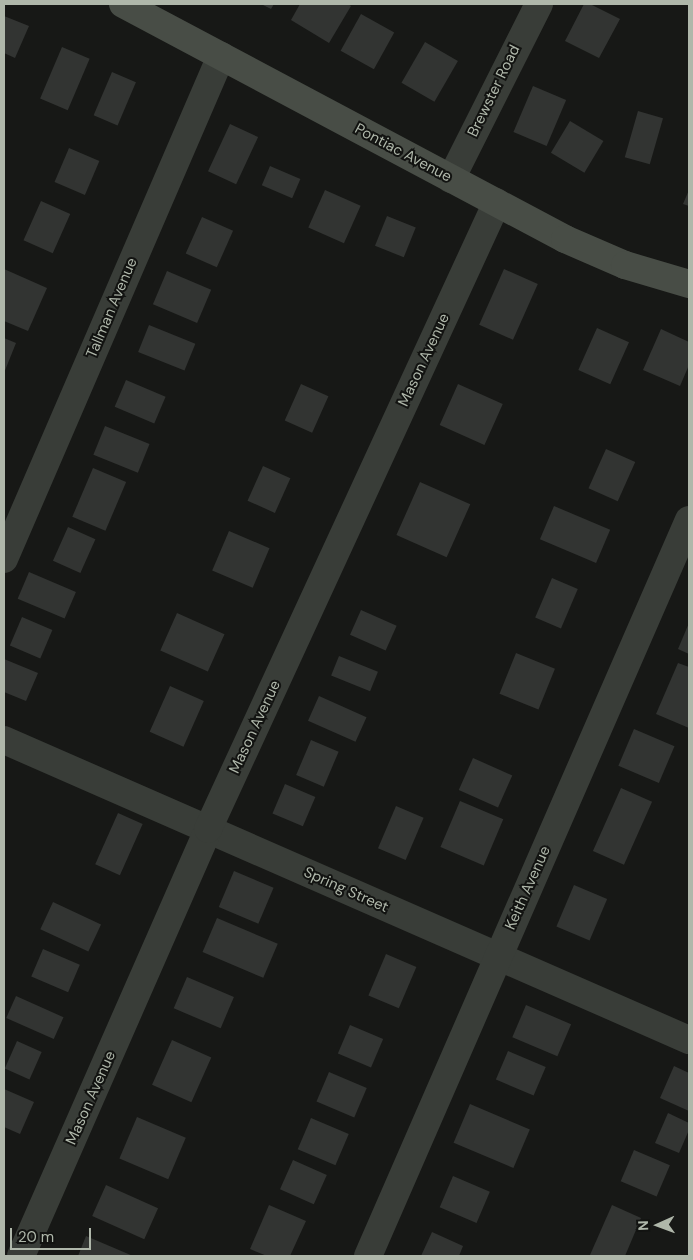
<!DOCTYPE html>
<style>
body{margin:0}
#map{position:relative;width:693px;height:1260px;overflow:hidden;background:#171816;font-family:"DM Sans",sans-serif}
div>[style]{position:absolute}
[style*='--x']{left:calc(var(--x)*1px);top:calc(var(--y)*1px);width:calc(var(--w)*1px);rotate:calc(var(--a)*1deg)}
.building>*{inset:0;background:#323432;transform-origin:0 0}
.street>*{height:28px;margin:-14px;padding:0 14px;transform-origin:14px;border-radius:14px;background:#393d38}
.secondary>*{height:28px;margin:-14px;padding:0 14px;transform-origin:14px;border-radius:14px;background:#484d46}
span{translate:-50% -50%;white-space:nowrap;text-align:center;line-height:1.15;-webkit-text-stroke:4px #121311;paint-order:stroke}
.street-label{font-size:15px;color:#afb7aa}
.frame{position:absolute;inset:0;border:5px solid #afb7aa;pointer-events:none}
.north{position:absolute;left:633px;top:1200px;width:50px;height:50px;-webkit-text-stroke:4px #121311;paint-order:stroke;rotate:268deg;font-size:14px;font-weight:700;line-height:20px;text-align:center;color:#afb7aa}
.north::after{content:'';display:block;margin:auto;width:18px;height:22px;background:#afb7aa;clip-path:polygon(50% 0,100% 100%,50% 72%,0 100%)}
.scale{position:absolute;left:10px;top:1228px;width:81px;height:22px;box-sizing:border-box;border:2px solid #afb7aa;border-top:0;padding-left:6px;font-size:15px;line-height:18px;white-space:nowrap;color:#afb7aa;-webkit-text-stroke:4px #121311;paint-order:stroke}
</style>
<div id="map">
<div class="building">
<i style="clip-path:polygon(261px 4px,274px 4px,271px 9px)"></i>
<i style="clip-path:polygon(300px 4px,348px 4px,351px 6px,329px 43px,291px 20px)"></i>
<i style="clip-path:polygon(584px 4px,590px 4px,620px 19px,599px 58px,565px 41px)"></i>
<i style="left:361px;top:14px;width:38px;height:42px;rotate:29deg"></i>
<i style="clip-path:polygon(4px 16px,29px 26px,15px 58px,4px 53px)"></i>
<i style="left:425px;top:42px;width:38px;height:47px;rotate:30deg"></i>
<i style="left:62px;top:47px;width:30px;height:56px;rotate:23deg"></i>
<i style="left:112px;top:72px;width:26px;height:47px;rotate:23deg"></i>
<i style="left:533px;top:86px;width:36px;height:50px;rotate:23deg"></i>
<i style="left:638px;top:111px;width:26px;height:48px;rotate:16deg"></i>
<i style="left:570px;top:121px;width:39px;height:37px;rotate:31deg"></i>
<i style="left:230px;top:124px;width:31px;height:52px;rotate:25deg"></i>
<i style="left:69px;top:148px;width:33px;height:37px;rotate:23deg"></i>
<i style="left:270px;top:166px;width:33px;height:21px;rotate:23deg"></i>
<i style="left:325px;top:190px;width:39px;height:41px;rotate:24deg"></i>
<i style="clip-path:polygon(689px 190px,689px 206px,683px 204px)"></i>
<i style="left:41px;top:201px;width:32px;height:43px;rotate:24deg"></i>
<i style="left:387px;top:216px;width:31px;height:32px;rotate:22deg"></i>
<i style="left:202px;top:217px;width:34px;height:40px;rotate:24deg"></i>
<i style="clip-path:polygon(4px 269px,47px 288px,28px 331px,4px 321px)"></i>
<i style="left:504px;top:269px;width:37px;height:61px;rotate:24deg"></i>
<i style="left:167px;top:271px;width:48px;height:36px;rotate:23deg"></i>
<i style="left:149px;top:325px;width:50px;height:29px;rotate:22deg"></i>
<i style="left:597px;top:328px;width:35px;height:46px;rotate:24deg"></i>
<i style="clip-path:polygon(661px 329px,689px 342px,689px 365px,680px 386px,643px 370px)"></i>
<i style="clip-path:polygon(4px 338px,16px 343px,4px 373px)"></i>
<i style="left:126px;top:380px;width:43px;height:29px;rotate:23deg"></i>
<i style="left:301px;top:384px;width:30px;height:40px;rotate:24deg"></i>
<i style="left:458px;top:384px;width:49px;height:45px;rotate:24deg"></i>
<i style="left:105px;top:426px;width:48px;height:31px;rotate:22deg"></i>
<i style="left:606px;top:449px;width:32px;height:43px;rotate:24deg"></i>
<i style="left:263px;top:466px;width:30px;height:38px;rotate:24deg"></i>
<i style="left:93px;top:468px;width:36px;height:53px;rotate:23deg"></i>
<i style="left:420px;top:482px;width:55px;height:58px;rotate:24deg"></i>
<i style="left:554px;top:506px;width:61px;height:36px;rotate:23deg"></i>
<i style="left:68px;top:527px;width:30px;height:37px;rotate:24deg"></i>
<i style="left:229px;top:531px;width:44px;height:43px;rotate:23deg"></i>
<i style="left:29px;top:572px;width:51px;height:29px;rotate:23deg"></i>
<i style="left:552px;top:578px;width:28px;height:43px;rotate:23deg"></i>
<i style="left:361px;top:610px;width:39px;height:27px;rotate:24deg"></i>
<i style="left:177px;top:613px;width:52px;height:41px;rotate:24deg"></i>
<i style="left:22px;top:617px;width:33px;height:31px;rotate:23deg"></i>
<i style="clip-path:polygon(689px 623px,689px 654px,678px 649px)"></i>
<i style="left:516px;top:653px;width:42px;height:44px;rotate:22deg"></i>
<i style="left:339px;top:656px;width:42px;height:21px;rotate:22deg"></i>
<i style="clip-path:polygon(4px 659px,38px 673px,26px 701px,4px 692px)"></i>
<i style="clip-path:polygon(678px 663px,689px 667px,689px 728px,656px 714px)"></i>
<i style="left:170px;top:686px;width:37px;height:50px;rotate:24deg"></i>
<i style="left:319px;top:696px;width:52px;height:27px;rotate:24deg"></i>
<i style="left:634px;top:729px;width:44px;height:40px;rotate:23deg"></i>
<i style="left:311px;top:740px;width:30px;height:38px;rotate:23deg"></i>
<i style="left:473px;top:758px;width:43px;height:35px;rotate:24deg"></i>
<i style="left:285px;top:784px;width:33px;height:32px;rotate:23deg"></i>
<i style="left:621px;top:788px;width:34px;height:69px;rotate:24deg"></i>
<i style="left:460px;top:801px;width:47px;height:50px;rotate:23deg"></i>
<i style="left:396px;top:806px;width:30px;height:46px;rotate:23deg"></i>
<i style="left:118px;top:813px;width:27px;height:56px;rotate:24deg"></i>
<i style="left:234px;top:871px;width:43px;height:39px;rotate:23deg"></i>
<i style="left:574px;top:885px;width:36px;height:45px;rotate:23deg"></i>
<i style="left:53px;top:902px;width:53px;height:30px;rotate:25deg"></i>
<i style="left:217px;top:918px;width:66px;height:37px;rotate:23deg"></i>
<i style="left:43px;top:949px;width:40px;height:30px;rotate:23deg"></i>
<i style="left:386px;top:954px;width:33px;height:45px;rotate:23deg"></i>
<i style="left:187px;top:977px;width:51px;height:34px;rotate:23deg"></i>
<i style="left:16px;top:996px;width:52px;height:24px;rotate:24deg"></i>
<i style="left:526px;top:1005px;width:49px;height:35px;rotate:23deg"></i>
<i style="left:350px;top:1025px;width:36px;height:31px;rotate:23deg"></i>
<i style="left:172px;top:1040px;width:43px;height:49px;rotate:24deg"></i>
<i style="left:17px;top:1041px;width:27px;height:30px;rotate:24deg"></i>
<i style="left:508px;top:1051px;width:41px;height:31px;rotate:23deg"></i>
<i style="clip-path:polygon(674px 1066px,689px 1073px,689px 1111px,660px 1098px)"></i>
<i style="left:329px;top:1072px;width:41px;height:32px;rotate:23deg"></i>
<i style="clip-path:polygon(4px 1089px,34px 1102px,20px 1134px,4px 1127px)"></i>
<i style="left:470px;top:1104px;width:65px;height:42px;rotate:23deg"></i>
<i style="clip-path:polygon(668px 1113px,689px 1123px,689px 1130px,679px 1153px,655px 1143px)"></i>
<i style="left:137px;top:1117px;width:53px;height:45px;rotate:23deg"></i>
<i style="left:311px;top:1118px;width:41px;height:34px;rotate:23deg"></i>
<i style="left:634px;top:1150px;width:39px;height:34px;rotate:23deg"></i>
<i style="left:293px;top:1160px;width:37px;height:32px;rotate:24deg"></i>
<i style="left:453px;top:1176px;width:40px;height:34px;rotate:23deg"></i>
<i style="left:106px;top:1185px;width:57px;height:34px;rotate:24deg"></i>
<i style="clip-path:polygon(269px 1205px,306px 1221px,290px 1256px,267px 1256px,250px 1249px)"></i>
<i style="clip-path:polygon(612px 1205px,641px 1218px,625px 1256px,592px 1256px,590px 1255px)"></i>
<i style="clip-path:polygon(432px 1232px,463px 1246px,459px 1256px,421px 1256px)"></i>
<i style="clip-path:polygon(86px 1236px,133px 1256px,78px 1256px)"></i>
</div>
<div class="street">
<i style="--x:451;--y:179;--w:196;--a:-63.3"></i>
<i style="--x:4;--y:559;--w:548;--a:-66.66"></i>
<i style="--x:4;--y:740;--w:748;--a:23.65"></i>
<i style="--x:21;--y:1256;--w:466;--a:-66.3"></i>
<i style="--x:208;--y:829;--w:690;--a:-65.25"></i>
<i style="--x:368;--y:1256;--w:803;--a:-66.44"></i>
</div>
<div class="secondary">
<i style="--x:123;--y:4;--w:501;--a:28"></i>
<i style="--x:565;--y:239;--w:65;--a:23.4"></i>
<i style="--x:625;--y:265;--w:67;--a:16.5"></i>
</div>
<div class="street-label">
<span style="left:494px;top:91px;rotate:-64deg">Brewster Road</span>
<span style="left:403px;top:153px;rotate:28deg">Pontiac Avenue</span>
<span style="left:112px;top:308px;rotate:-67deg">Tallman Avenue</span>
<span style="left:424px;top:360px;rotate:-65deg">Mason Avenue</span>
<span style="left:255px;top:727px;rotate:-65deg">Mason Avenue</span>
<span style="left:528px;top:888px;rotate:-66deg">Keith Avenue</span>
<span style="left:346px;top:890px;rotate:24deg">Spring Street</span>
<span style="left:91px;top:1098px;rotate:-66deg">Mason Avenue</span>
</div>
<div class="frame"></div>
<div class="north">N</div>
<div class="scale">20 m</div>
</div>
